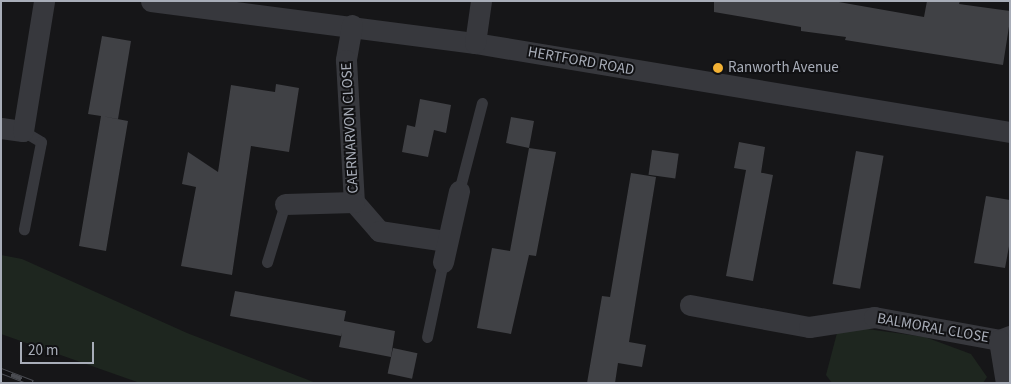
<!DOCTYPE html>
<style>
body{margin:0}
#map{position:relative;width:1011px;height:384px;overflow:hidden;background:#161618;font-family:"Source Sans 3",sans-serif}
div>[style]{position:absolute}
[style*='--x']{left:calc(var(--x)*1px);top:calc(var(--y)*1px);width:calc(var(--w)*1px);rotate:calc(var(--a)*1deg)}
.green>*{inset:0;background:#1e261f}
.building>*{inset:0;background:#404145;transform-origin:0 0}
.lane>*{height:11px;margin:-5.5px;padding:0 5.5px;transform-origin:5.5px;border-radius:5.5px;background:#37383d}
.street>*{height:21px;margin:-10.5px;padding:0 10.5px;transform-origin:10.5px;border-radius:10.5px;background:#37383d}
.rail>*{height:5.5px;margin-top:-2.75px;transform-origin:0;background:repeating-linear-gradient(90deg,#111113 0 11px,#4a4c52 0 22px);box-sizing:border-box;border-block:1px solid #4a4c52}
.dots>*{width:14px;height:14px;translate:-50% -50%;box-sizing:border-box;border:2px solid #111113;border-radius:50%}
span{translate:-50% -50%;white-space:nowrap;text-align:center;line-height:1.15;-webkit-text-stroke:4px #111113;paint-order:stroke}
.street-label{font-size:15px;color:#a8adb8}
.poi-label{font-size:15px;color:#a8adb8}
.left{translate:0 -50%;text-align:left}
.frame{position:absolute;inset:0;border:2px solid #a8adb8;pointer-events:none}
.scale{position:absolute;left:20px;top:342px;width:74px;height:22px;box-sizing:border-box;border:2px solid #a8adb8;border-top:0;padding-left:6px;font-size:15px;line-height:18px;white-space:nowrap;color:#a8adb8;-webkit-text-stroke:4px #111113;paint-order:stroke}
</style>
<div id="map">
<div class="green">
<i style="clip-path:polygon(1px 255px,22px 259px,187px 333px,316px 383px,140px 383px,1px 334px)"></i>
<i style="clip-path:polygon(860px 328px,925px 337px,971px 354px,987px 377px,983px 383px,832px 383px,826px 375px,837px 333px)"></i>
</div>
<div class="building">
<i style="clip-path:polygon(714px 1px,833px 1px,924px 17px,927px 1px,960px 1px,959px 4px,1010px 11px,1010px 20px,1003px 65px,845px 40px,846px 37px,801px 31px,801px 27px,714px 12px)"></i>
<i style="clip-path:polygon(102px 36px,131px 41px,118px 119px,101px 116px,128px 121px,106px 251px,79px 246px,101px 116px,88px 114px)"></i>
<i style="clip-path:polygon(276px 84px,299px 88px,289px 152px,251px 146px,232px 275px,181px 266px,196px 187px,182px 184px,188px 152px,218px 172px,231px 85px,275px 92px)"></i>
<i style="clip-path:polygon(420px 99px,451px 105px,446px 133px,434px 130px,428px 157px,402px 152px,407px 125px,415px 127px)"></i>
<i style="clip-path:polygon(511px 117px,534px 121px,529px 148px,556px 152px,536px 256px,529px 255px,511px 334px,477px 328px,492px 248px,510px 251px,529px 148px,506px 143px)"></i>
<i style="clip-path:polygon(739px 142px,765px 147px,761px 173px,748px 170px,773px 175px,753px 281px,726px 276px,746px 170px,734px 168px)"></i>
<i style="left:652px;top:150px;width:27px;height:25px;rotate:8deg"></i>
<i style="left:856px;top:151px;width:28px;height:135px;rotate:10deg"></i>
<i style="clip-path:polygon(631px 173px,656px 177px,629px 342px,646px 345px,642px 367px,618px 363px,615px 383px,587px 383px,602px 296px,610px 297px)"></i>
<i style="clip-path:polygon(986px 196px,1010px 200px,1010px 241px,1005px 268px,974px 263px)"></i>
<i style="clip-path:polygon(235px 291px,346px 311px,344px 321px,395px 331px,391px 357px,339px 347px,342px 333px,341px 336px,230px 316px)"></i>
<i style="left:393px;top:348px;width:25px;height:26px;rotate:12deg"></i>
</div>
<div class="lane">
<i style="--x:23;--y:131;--w:21;--a:31"></i>
<i style="--x:41;--y:142;--w:89;--a:101.1"></i>
<i style="--x:459;--y:191;--w:91;--a:-75.4"></i>
<i style="--x:267;--y:262;--w:61;--a:-72.8"></i>
<i style="--x:427;--y:337;--w:77;--a:-78"></i>
</div>
<div class="street">
<i style="--x:151;--y:1;--w:327;--a:7.4"></i>
<i style="--x:475;--y:43;--w:542;--a:9.44"></i>
<i style="--x:352;--y:25;--w:36;--a:100"></i>
<i style="--x:346;--y:60;--w:142;--a:86.8"></i>
<i style="--x:354;--y:202;--w:38;--a:49"></i>
<i style="--x:379;--y:231;--w:68;--a:8.5"></i>
<i style="--x:475;--y:43;--w:42;--a:-81.9"></i>
<i style="--x:1;--y:128;--w:22;--a:8"></i>
<i style="--x:23;--y:131;--w:132;--a:-80.8"></i>
<i style="--x:285;--y:204;--w:69;--a:-1.7"></i>
<i style="--x:443;--y:262;--w:73;--a:-77.3"></i>
<i style="--x:690;--y:305;--w:121;--a:10.5"></i>
<i style="--x:809;--y:327;--w:66;--a:-8.7"></i>
<i style="--x:874;--y:317;--w:127;--a:10.4"></i>
<i style="--x:999;--y:340;--w:12;--a:-20"></i>
<i style="--x:999;--y:340;--w:44;--a:80.8"></i>
</div>
<div class="rail">
<i style="--x:1;--y:371;--w:34;--a:21"></i>
</div>
<div class="dots">
<i style="left:718px;top:68px;background:#f2b134"></i>
</div>
<div class="street-label">
<span style="left:581px;top:61px;rotate:10deg">HERTFORD ROAD</span>
<span style="left:350px;top:128px;rotate:-93deg">CAERNARVON CLOSE</span>
<span style="left:933px;top:328px;rotate:10deg">BALMORAL CLOSE</span>
</div>
<div class="poi-label">
<span class="left" style="left:728px;top:68px">Ranworth Avenue</span>
</div>
<div class="frame"></div>
<div class="scale">20 m</div>
</div>
